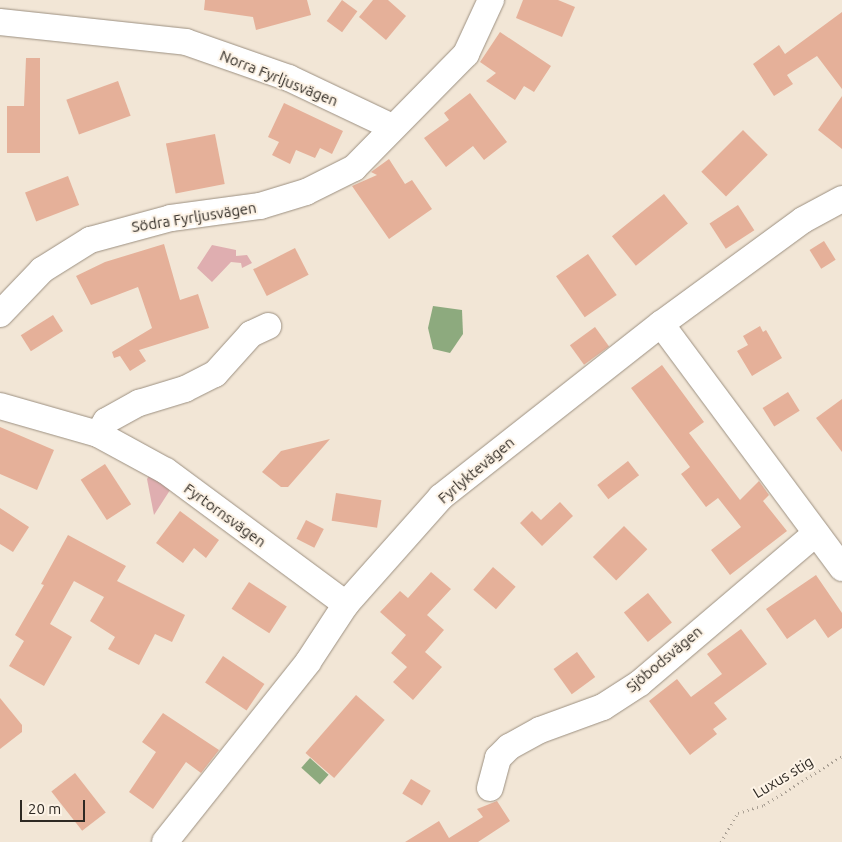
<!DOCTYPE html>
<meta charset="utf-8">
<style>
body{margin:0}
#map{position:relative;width:842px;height:842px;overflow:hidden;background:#f2e6d6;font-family:Ubuntu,sans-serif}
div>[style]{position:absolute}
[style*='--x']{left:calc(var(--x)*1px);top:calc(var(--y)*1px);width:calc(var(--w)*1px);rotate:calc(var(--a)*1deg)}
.green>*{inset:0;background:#dfaeb0}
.water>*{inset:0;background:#8daa7e;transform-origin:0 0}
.building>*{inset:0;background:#e5b099;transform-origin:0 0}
.path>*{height:3px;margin-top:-1.5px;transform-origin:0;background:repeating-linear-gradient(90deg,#aba195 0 1px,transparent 0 5px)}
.roads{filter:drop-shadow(0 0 1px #9c9081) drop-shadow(0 0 1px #9c9081)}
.minor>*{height:26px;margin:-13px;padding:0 13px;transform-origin:13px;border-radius:13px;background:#fff}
span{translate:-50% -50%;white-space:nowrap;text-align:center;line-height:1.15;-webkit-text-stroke:4px #fdf3e6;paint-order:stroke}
.street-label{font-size:15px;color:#2e2923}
.scale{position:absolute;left:20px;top:800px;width:65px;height:22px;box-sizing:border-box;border:2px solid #2e2923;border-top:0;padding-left:6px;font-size:15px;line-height:18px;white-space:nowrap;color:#2e2923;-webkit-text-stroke:4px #fdf3e6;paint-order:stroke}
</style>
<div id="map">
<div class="green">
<i style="clip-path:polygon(212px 245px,236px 250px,236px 256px,247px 255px,252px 263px,242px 268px,241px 263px,231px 262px,212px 282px,197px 268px)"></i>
<i style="clip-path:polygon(150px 474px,172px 487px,154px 515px,147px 479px)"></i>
</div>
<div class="water">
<i style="clip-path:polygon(433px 306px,462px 310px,463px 334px,450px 353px,433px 349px,428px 328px)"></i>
<i style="left:310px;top:758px;width:25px;height:13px;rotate:42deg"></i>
</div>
<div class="building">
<i style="clip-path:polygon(205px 0,307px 0,311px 15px,256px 30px,253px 17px,204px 10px)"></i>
<i style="left:342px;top:0;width:19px;height:26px;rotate:36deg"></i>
<i style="clip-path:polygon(373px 0,388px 0,406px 16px,386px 40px,359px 17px)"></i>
<i style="clip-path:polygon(523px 0,558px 0,575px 7px,562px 37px,516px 18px)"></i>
<i style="clip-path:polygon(842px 12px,842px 89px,817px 56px,787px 75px,793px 84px,774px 96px,753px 64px,779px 45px,785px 54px)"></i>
<i style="clip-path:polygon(500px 32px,551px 66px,534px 92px,524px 86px,515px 100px,486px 81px,496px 73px,480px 62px)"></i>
<i style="clip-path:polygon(26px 58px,40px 58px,40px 153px,7px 153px,7px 106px,24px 106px)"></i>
<i style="left:118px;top:81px;width:37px;height:55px;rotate:70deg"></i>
<i style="clip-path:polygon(470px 93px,507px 142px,484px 160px,473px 146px,446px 167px,424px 138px,449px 120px,444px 113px)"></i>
<i style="clip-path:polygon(842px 96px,842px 149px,818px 130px)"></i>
<i style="clip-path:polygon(284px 103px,343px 131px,332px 154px,320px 148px,315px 158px,296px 150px,290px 164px,272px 155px,279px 142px,268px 137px)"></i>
<i style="left:743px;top:130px;width:35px;height:59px;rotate:45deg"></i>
<i style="left:215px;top:134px;width:51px;height:50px;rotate:79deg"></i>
<i style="clip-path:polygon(389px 159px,405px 184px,412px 180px,432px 209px,389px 239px,352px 186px,377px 175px,371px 172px)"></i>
<i style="left:68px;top:176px;width:31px;height:46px;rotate:69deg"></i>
<i style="left:664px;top:194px;width:38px;height:67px;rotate:51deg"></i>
<i style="left:738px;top:205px;width:30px;height:34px;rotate:57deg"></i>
<i style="left:824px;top:241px;width:22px;height:17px;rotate:58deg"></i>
<i style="clip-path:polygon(164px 244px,180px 300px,198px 294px,209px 328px,139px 350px,146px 361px,130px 371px,120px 356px,114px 358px,112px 352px,152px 328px,138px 287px,91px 305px,76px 276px,105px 262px)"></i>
<i style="left:295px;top:248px;width:30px;height:47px;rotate:63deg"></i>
<i style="left:588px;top:254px;width:50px;height:39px;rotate:55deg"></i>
<i style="left:53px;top:315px;width:19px;height:38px;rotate:58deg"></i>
<i style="clip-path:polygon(760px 326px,763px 332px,766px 330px,782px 358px,752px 376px,737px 351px,748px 345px,743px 336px)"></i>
<i style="left:595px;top:327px;width:24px;height:31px;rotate:54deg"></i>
<i style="clip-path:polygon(662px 365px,704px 422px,689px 433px,740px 500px,759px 481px,769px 495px,763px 501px,787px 531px,730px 575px,711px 550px,741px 527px,718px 498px,706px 507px,681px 474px,690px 467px,631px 388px)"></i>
<i style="left:788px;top:392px;width:22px;height:30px;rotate:58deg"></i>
<i style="clip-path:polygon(842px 399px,842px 452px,816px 418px)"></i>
<i style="clip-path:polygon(0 427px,54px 450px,37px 490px,0 474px)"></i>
<i style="clip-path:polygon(330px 439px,288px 487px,281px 487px,262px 472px,281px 451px)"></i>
<i style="left:628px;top:461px;width:18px;height:39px;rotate:52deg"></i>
<i style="left:105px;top:464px;width:48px;height:29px;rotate:57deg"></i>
<i style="left:336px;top:493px;width:46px;height:28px;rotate:9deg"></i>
<i style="clip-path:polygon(560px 502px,573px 516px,542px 546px,520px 523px,532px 511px,541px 520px)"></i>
<i style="clip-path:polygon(0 508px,29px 527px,13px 552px,0 544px)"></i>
<i style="clip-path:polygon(180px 511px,219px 540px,206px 558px,194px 548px,183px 563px,156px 543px)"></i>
<i style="left:306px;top:520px;width:20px;height:21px;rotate:27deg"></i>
<i style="left:624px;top:526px;width:33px;height:44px;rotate:45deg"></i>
<i style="clip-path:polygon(68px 535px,126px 566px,117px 581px,185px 615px,172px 642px,155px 634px,139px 665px,108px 649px,115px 637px,90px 621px,104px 597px,74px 581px,50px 624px,72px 637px,44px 686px,9px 666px,24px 641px,15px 635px,44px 585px,41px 584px)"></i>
<i style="left:493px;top:567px;width:30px;height:30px;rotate:41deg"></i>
<i style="clip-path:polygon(431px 572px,451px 589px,427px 615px,444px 630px,425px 652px,442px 667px,413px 700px,393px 682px,407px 667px,391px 653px,406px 635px,380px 612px,400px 591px,408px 598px)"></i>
<i style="clip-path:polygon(816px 575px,842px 613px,842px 628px,828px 638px,815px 619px,787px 639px,766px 609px)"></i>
<i style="left:249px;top:582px;width:45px;height:32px;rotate:33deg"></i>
<i style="left:648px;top:593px;width:38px;height:31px;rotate:51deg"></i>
<i style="clip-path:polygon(741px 629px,767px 664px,714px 703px,727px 719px,713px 729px,717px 734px,690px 755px,649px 701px,677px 679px,691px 697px,722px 674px,707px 654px)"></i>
<i style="left:577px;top:652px;width:31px;height:29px;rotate:54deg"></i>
<i style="left:223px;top:656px;width:50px;height:32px;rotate:34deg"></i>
<i style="left:356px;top:695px;width:38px;height:77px;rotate:41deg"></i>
<i style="clip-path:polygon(0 698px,22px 725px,22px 732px,0 749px)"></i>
<i style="clip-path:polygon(163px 713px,219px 750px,201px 773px,186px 762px,153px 809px,129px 792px,156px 752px,142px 742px)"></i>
<i style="left:75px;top:773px;width:50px;height:30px;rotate:52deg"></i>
<i style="left:411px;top:779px;width:23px;height:17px;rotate:31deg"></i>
<i style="clip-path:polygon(497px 801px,510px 821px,478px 842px,405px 842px,439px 821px,449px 838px,483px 817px,477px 809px)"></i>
</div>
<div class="path">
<i style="--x:721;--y:842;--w:34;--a:-60"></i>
<i style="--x:738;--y:813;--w:27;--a:-17"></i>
<i style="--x:764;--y:805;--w:92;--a:-32.1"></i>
</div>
<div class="roads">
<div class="minor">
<i style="--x:0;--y:22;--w:187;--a:6.1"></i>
<i style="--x:186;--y:42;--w:109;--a:19.3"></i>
<i style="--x:289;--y:78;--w:114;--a:25.4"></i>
<i style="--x:0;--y:314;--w:61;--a:-46.3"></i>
<i style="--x:42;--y:270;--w:57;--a:-32"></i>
<i style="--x:90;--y:240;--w:84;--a:-15.2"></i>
<i style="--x:171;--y:218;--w:90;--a:-7.7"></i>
<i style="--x:260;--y:206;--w:48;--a:-16.9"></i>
<i style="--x:306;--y:192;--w:54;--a:-26.6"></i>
<i style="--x:354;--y:168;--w:160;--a:-45.5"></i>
<i style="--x:466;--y:54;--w:60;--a:-65.2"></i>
<i style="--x:661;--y:324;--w:304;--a:53.4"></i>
<i style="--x:0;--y:406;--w:102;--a:15.9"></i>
<i style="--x:98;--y:434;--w:77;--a:28.6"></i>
<i style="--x:166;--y:471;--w:224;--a:36.5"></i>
<i style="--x:98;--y:434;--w:15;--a:-58"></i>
<i style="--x:106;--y:421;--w:38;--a:-29"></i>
<i style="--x:139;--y:403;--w:48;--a:-16.9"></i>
<i style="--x:185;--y:389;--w:34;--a:-27"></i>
<i style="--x:215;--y:374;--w:54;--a:-48"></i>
<i style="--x:251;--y:334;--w:19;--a:-25"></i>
<i style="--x:490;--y:788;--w:31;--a:-75"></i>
<i style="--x:498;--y:758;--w:16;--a:-45"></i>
<i style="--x:509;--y:747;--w:35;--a:-29"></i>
<i style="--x:540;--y:730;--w:67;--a:-20.1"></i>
<i style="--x:603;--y:707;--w:44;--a:-33"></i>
<i style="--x:640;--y:683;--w:231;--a:-40.4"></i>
<i style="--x:165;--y:842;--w:230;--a:-51.5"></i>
<i style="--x:308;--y:662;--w:69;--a:-56.8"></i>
<i style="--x:346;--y:604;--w:143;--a:-48.4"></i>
<i style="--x:441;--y:497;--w:280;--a:-38.2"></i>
<i style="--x:661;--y:324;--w:176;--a:-36.2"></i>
<i style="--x:803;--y:220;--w:44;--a:-28.3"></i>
</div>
</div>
<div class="street-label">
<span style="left:279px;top:78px;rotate:22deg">Norra Fyrljusvägen</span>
<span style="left:194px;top:217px;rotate:-9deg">Södra Fyrljusvägen</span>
<span style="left:476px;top:470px;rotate:-40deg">Fyrlyktevägen</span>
<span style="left:225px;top:515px;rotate:36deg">Fyrtornsvägen</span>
<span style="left:664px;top:659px;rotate:-40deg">Sjöbodsvägen</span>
<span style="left:783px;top:777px;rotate:-31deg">Luxus stig</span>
</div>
<div class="scale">20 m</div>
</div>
